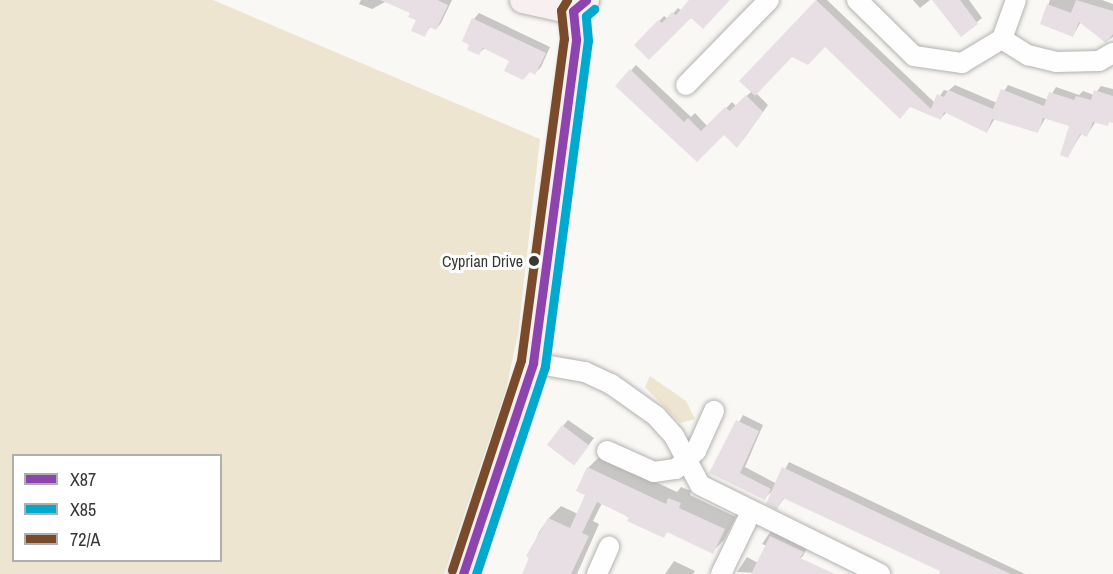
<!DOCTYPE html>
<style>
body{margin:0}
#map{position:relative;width:1113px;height:574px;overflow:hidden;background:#faf8f5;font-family:"Archivo Narrow",sans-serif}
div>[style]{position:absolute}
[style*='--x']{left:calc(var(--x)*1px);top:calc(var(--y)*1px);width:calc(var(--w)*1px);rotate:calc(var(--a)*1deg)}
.green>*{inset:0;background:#ede5cf}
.shadow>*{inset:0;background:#0003}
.building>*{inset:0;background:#e8dfe4;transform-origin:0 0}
.roads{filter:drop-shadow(0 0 2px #b3b2af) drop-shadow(0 0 2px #b3b2af)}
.minor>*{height:20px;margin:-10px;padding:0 10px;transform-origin:10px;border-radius:10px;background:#fefefe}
.major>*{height:26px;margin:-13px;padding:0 13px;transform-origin:13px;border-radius:13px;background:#f7eff0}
.bus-1>*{height:9px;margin:-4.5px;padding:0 4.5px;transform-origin:4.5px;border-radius:4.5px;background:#8e44ad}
.bus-2>*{height:9px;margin:-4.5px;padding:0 4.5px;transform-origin:4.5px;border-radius:4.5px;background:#00a9ce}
.bus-3>*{height:9px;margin:-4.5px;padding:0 4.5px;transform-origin:4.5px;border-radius:4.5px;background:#7a4b2a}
.dots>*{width:16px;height:16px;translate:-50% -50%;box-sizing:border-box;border:3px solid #fff;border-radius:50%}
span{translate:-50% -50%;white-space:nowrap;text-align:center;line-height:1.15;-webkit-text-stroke:6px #fff;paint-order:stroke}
.bus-label{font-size:16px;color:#393836}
.right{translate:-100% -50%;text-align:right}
.legend{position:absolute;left:12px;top:454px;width:210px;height:108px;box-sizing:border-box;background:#fff;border:2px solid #b0afaf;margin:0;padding:8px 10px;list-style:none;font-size:18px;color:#393836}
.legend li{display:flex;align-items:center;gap:12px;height:30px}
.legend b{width:30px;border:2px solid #b0afaf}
</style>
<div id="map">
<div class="green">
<i style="clip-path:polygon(evenodd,0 0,213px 0,540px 139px,518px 334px,506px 389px,444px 574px,0 574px,0 0,14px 456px,220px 456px,220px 560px,14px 560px,14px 456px)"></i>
<i style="clip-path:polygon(650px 376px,686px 401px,695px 419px,680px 423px,645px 387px)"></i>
</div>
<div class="shadow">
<i style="clip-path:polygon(361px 0,452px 0,441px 23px,436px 29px,431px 26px,424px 35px,412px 13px,387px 1px,372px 9px,359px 4px)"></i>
<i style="clip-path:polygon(692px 0,729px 0,636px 45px,664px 16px,668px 19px,678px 8px,682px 11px)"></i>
<i style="clip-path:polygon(817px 0,827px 0,935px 103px,944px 90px,948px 91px,955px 85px,997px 103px,1008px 85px,1048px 100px,1056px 87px,1079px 95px,1083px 91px,1094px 95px,1101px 86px,1113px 89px,1113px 121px,1096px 121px,1087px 135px,1082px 133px,1067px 157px,1071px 125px,1046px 117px,1038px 131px,995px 118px,987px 132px,947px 112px,941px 118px,825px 45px,792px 55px,756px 93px,768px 105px,743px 140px,724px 133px,697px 160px,617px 86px,636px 65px,691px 117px,695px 113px,708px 127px,732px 102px,736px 106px,752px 91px,741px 81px)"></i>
<i style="clip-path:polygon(913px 0,930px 0,920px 8px)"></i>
<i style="clip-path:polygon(934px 0,969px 0,982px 18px,961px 35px)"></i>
<i style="clip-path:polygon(1050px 0,1102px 0,1113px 4px,1113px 37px,1105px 42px,1081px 22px,1073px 35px,1042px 23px)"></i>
<i style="clip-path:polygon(479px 13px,550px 47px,541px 67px,535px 73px,485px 48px,479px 53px,474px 19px)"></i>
<i style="clip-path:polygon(743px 415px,763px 425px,745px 467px,777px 484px,789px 462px,1025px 574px,947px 574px,785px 497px,777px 508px,774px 489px,765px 498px,711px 472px)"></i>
<i style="clip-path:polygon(568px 420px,594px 438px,575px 463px,563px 426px)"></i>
<i style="clip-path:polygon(600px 456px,677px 492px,681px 487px,691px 491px,690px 495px,736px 517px,724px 540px,712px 552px,668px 531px,664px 536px,602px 503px,593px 521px,599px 524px,577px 574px,523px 574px,539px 532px,549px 518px,561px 506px,578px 514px,587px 494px,578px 490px,588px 468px)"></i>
<i style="clip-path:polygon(773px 528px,808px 546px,803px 556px,784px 574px,737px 572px,747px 557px,758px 563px,767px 546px,762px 544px)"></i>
<i style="clip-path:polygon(674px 561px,695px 571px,693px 574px,665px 574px)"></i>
</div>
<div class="building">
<i style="clip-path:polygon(380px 0,437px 0,448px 5px,436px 30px,429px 27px,425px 37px,411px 31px,416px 20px,408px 17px,410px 13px)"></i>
<i style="clip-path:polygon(689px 0,730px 0,703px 29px,691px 18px,649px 60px,634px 45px,658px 20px,662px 23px,672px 12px,676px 15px)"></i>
<i style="clip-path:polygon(816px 0,931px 109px,937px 94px,944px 97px,948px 90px,993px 109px,1001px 89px,1044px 106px,1049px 92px,1074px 100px,1076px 96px,1091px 100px,1094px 90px,1113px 96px,1113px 123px,1109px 122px,1108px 126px,1093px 122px,1087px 137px,1080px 134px,1068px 158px,1060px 155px,1069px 126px,1043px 118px,1038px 133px,992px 119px,987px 133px,944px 112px,941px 120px,910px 107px,900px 119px,825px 47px,808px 65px,792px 57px,755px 96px,739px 81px)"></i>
<i style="clip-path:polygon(932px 0,960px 0,978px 24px,961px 37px)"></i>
<i style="clip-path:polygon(1076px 0,1113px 11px,1113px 34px,1106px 43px,1079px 22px,1073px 37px,1040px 24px,1047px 4px,1071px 13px)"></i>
<i style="clip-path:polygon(472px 18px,546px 53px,535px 75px,530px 72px,523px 80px,504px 71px,509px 61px,483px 48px,479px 55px,467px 50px,469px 45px,462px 41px)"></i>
<i style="clip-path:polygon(630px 69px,684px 122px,688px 118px,701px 131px,725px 107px,730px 111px,746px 95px,763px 112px,737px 148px,724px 135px,697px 162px,615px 86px)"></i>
<i style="clip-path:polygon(736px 420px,759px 431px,740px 473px,771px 489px,765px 500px,709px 473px)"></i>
<i style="left:562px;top:425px;width:34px;height:25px;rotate:37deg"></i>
<i style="clip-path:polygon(587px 467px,666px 504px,668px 498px,681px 503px,679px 508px,725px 529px,713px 554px,667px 532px,664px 538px,627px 521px,629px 517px,597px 502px,582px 533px,589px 536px,571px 574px,522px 574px,529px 558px,526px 556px,548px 518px,570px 528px,585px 495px,576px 491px)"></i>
<i style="clip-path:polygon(782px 467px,927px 536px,1011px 574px,939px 574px,940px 571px,783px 498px,777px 510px,766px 504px)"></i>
<i style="clip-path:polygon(770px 536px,804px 552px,800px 558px,835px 574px,751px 574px)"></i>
</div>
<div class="roads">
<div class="minor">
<i style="--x:857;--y:0;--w:80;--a:44.5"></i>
<i style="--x:914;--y:56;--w:49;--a:8.3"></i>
<i style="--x:962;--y:63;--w:47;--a:-31"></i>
<i style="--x:1002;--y:39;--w:41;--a:-70.3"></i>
<i style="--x:1002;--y:39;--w:31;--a:32"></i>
<i style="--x:1028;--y:55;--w:29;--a:14"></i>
<i style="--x:1056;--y:62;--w:43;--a:-1.3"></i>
<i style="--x:1099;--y:61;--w:16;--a:-30"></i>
<i style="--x:686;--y:85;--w:119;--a:-45.7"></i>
<i style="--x:533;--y:363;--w:53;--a:9.8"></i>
<i style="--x:585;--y:372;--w:29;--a:25"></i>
<i style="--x:611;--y:384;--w:55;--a:35.4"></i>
<i style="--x:656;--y:416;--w:27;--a:48"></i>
<i style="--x:674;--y:436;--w:55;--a:62"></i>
<i style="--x:700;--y:485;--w:201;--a:26.3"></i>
<i style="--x:607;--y:451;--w:51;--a:24.1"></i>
<i style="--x:654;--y:472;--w:22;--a:-8"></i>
<i style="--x:676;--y:469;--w:27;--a:-42"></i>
<i style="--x:696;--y:451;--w:44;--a:-65.8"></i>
<i style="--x:597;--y:574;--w:30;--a:-66"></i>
<i style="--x:721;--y:574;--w:69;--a:-64.2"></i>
</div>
<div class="major">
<i style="--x:523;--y:0;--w:51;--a:12.4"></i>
<i style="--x:463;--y:574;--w:222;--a:-71.6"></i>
<i style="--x:533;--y:363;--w:327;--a:-82.4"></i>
<i style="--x:576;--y:39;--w:28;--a:-96"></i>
<i style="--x:573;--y:11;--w:17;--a:-40"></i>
</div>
</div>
<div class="bus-1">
<i style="--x:463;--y:574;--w:222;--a:-71.6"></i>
<i style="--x:533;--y:363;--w:327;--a:-82.4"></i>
<i style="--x:576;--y:39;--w:28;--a:-96"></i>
<i style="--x:573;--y:11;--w:17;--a:-40"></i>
</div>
<div class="bus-2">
<i style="--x:476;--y:574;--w:219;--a:-71.6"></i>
<i style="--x:545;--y:366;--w:328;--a:-82.5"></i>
<i style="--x:588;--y:41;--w:25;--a:-95"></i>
<i style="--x:586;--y:16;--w:11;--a:-41"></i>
</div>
<div class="bus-3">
<i style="--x:452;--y:570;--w:221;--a:-71.8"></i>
<i style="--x:521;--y:360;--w:324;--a:-82.4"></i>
<i style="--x:564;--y:39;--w:29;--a:-96"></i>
<i style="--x:561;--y:10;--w:12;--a:-59"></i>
</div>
<div class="dots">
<i style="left:534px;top:261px;background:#393836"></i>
</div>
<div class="bus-label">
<span class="right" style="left:523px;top:261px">Cyprian Drive</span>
</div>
<ul class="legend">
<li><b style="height:8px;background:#8e44ad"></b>X87</li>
<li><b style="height:8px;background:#00a9ce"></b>X85</li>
<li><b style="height:8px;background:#7a4b2a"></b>72/A</li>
</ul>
</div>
